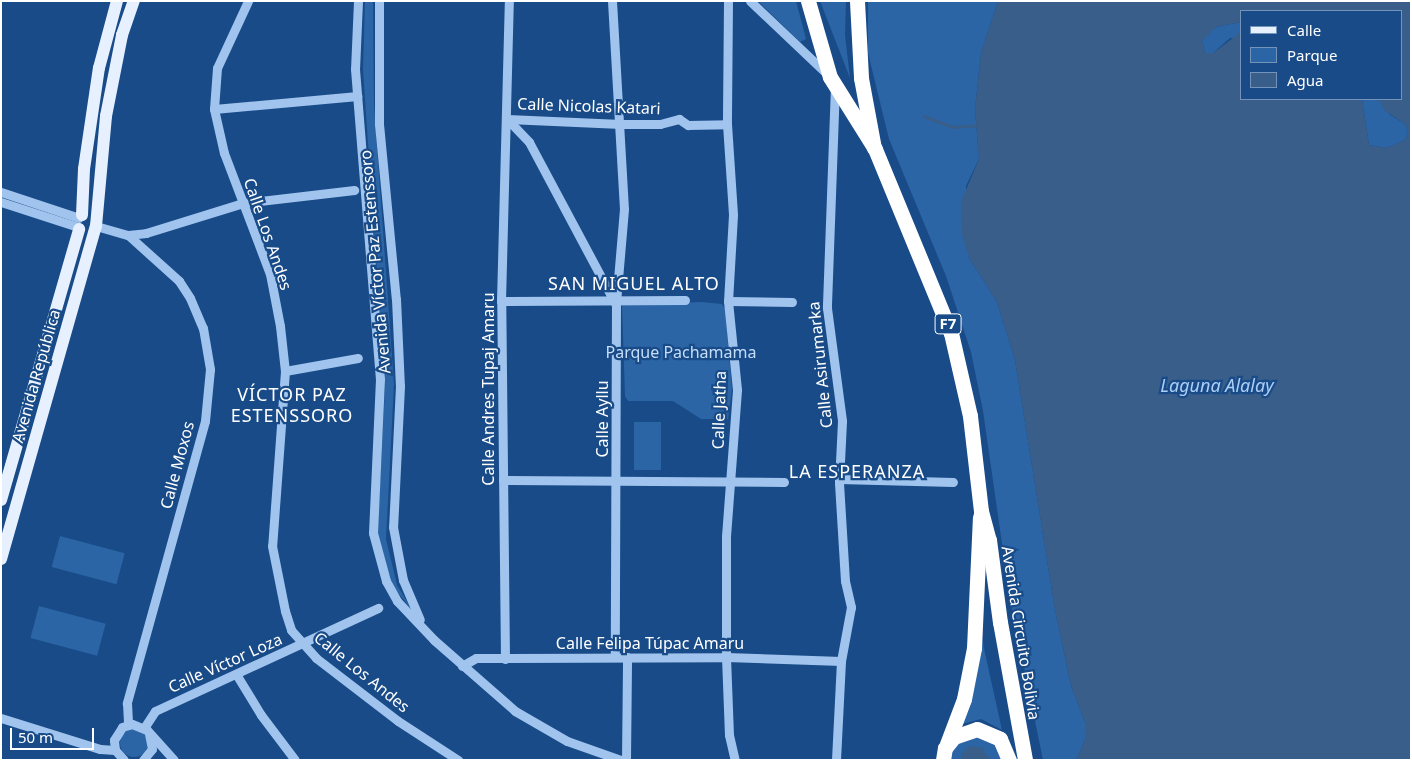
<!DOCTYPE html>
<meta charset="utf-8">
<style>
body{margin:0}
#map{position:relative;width:1412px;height:761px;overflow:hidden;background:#184b88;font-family:"Noto Sans",sans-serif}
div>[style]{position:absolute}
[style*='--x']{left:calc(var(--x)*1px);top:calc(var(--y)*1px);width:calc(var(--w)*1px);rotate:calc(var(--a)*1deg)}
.green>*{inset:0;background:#2b65a6;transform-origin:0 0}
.round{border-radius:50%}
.water>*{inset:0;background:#395e8a}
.stream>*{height:3px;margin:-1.5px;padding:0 1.5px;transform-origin:1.5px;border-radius:1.5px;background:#395e8a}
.minor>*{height:9px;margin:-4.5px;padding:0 4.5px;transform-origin:4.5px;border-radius:4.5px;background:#a0c4ed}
.major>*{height:12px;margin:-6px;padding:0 6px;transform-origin:6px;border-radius:6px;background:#e6f0ff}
.highway>*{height:15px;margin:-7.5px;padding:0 7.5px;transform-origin:7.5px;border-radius:7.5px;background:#fff}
span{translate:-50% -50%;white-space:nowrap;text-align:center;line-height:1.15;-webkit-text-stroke:4.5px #184b88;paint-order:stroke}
.shield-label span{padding:1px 4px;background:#184b88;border:1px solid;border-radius:4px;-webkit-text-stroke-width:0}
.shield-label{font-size:15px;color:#fff;font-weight:700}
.street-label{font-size:16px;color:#fff}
.park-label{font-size:16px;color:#c6defa}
.neighbourhood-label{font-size:18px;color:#fff;letter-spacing:1px}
.water-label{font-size:18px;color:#accef5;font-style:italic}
.frame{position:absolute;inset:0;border:2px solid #fff;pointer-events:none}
.legend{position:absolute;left:1240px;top:10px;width:162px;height:90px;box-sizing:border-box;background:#184b88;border:1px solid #7493b8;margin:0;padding:6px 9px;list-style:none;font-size:15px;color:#fff}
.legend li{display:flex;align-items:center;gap:10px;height:25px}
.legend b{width:25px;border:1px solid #7493b8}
.scale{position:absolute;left:10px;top:728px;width:84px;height:22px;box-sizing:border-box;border:2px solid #fff;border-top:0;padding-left:6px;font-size:15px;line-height:18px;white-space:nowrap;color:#fff;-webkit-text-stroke:4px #184b88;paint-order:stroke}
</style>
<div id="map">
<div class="green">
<i style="clip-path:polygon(365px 1px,373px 1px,374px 104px,394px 384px,386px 539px,397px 585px,412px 610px,394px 588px,377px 541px,385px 389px,363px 70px)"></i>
<i style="clip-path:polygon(758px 1px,796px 1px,806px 39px,800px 42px)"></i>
<i style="clip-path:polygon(820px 1px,846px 1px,845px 35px,850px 78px)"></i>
<i style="clip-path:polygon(868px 1px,998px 1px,981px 53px,975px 109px,979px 159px,966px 186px,969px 258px,997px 302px,1015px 360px,1055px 610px,1071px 686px,1085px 722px,1085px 740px,1076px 760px,1043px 760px,1010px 599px,983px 411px,971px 352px,946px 276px,889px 139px,868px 53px)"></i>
<i style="clip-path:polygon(1241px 22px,1241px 32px,1236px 38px,1230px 38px,1213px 53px,1205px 53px,1202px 41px,1205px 36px,1216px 27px)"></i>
<i style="clip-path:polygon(1362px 99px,1380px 99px,1389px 114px,1405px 124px,1408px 132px,1405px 140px,1387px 148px,1369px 145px)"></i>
<i style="clip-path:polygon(702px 302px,722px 304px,725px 309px,732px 389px,728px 419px,701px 419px,673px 401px,628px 401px,625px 396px,622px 304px)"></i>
<i style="left:634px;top:422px;width:27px;height:48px"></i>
<i style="left:60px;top:536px;width:67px;height:32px;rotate:15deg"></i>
<i style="left:39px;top:606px;width:69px;height:33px;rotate:15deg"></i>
<i style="clip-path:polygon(982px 638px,985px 653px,1002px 730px,981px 719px,962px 724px,971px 698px)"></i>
<i class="round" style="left:120px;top:729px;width:28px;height:28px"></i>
<i style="clip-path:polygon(974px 735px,994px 742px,1002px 760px,949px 760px,955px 745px)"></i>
</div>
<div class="water">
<i style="clip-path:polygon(evenodd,998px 1px,1411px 1px,1411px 760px,1076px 760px,1085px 740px,1085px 722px,1071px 686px,1055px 610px,1015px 360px,997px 302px,969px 258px,962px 234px,961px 202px,979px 159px,975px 109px,981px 53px,998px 1px,1241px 11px,1401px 11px,1401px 99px,1379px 99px,1384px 110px,1405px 124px,1408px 132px,1405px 140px,1387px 148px,1369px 145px,1362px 99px,1241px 99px,1241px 32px,1213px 53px,1205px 53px,1202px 41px,1216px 27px,1241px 22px,1241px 11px)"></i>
<i style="clip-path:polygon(970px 746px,984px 748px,985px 754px,990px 756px,989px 760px,962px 760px,961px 754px)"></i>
</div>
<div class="stream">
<i style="--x:924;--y:116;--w:30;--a:21"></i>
<i style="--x:952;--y:127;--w:29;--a:-4"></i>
</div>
<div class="minor">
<i style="--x:248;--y:1;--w:74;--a:114.8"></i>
<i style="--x:217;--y:68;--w:41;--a:94.2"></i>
<i style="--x:214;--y:109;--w:45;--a:77.2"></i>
<i style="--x:224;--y:153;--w:129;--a:69.2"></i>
<i style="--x:270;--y:274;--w:53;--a:79.1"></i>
<i style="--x:280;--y:326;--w:45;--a:83.7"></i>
<i style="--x:285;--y:371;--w:175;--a:94.2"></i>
<i style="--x:272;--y:546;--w:66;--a:78.7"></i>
<i style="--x:285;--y:611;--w:20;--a:72"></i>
<i style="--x:291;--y:630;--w:38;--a:48"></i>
<i style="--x:316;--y:658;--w:103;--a:37.5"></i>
<i style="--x:398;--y:721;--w:72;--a:33"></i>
<i style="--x:358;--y:1;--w:68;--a:92.5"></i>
<i style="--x:355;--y:69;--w:311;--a:85.4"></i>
<i style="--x:380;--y:379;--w:154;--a:92.6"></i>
<i style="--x:373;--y:533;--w:50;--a:74.8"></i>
<i style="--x:386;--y:581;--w:23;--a:61"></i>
<i style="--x:397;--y:601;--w:54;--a:46.5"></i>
<i style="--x:434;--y:640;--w:108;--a:41.2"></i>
<i style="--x:515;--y:711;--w:60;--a:30"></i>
<i style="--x:567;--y:741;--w:57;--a:19.4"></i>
<i style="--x:379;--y:1;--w:123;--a:90"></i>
<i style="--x:379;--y:124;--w:176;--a:84.5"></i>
<i style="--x:396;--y:299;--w:87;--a:87.4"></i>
<i style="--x:400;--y:386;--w:141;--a:92.8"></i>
<i style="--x:393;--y:527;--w:54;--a:79.3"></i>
<i style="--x:403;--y:580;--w:43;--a:67"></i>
<i style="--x:612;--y:1;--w:208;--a:86.7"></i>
<i style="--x:624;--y:209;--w:94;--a:94.9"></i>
<i style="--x:616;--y:303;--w:354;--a:90.2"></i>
<i style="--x:728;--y:1;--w:123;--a:90.5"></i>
<i style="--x:727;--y:124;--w:91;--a:86.2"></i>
<i style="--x:733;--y:215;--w:86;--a:93.3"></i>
<i style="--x:728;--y:301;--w:89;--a:84.2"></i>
<i style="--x:737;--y:390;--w:147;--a:94.3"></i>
<i style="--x:726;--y:537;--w:120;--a:90"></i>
<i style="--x:726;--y:657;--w:78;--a:87.8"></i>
<i style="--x:729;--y:735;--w:26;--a:77"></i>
<i style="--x:750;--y:1;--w:108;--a:43.5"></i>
<i style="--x:835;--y:86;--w:222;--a:92.1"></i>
<i style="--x:827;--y:308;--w:114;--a:82.4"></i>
<i style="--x:842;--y:421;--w:62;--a:92.8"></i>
<i style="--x:839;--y:483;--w:98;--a:86.5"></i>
<i style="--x:845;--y:581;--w:27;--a:77"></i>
<i style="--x:851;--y:607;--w:55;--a:100.5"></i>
<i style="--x:841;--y:661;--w:99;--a:92.9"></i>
<i style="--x:214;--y:109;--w:144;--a:-5.2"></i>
<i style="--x:507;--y:119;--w:114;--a:2.5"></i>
<i style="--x:621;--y:124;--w:39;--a:0"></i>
<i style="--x:660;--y:124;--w:20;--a:-15"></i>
<i style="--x:679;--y:119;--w:11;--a:34"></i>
<i style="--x:688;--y:125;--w:39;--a:-1"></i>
<i style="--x:507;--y:119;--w:32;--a:46"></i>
<i style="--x:529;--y:142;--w:183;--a:61.9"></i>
<i style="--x:1;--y:192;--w:82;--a:18.4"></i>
<i style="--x:1;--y:202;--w:81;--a:18"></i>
<i style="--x:96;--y:226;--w:33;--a:16"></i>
<i style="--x:128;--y:235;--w:18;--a:-6"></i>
<i style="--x:146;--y:233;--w:102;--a:-17.2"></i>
<i style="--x:243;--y:203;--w:112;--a:-6.7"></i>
<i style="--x:128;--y:235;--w:69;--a:42"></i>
<i style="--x:179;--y:281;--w:20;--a:57"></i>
<i style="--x:190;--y:298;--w:33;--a:67"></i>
<i style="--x:203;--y:328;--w:42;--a:80.3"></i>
<i style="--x:210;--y:369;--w:52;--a:95.5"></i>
<i style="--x:205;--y:421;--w:293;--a:105.5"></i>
<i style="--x:127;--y:703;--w:22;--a:87"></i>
<i style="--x:501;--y:301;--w:184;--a:-0.3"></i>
<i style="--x:728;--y:301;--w:64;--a:0.9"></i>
<i style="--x:285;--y:371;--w:74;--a:-10.1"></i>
<i style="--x:839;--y:479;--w:114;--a:1.5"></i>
<i style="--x:503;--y:480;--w:281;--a:0.4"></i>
<i style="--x:505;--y:659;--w:358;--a:-90.6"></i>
<i style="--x:501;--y:301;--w:300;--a:-88.5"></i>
<i style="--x:462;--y:666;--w:16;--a:-30"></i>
<i style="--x:476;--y:658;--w:250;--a:-0.2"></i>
<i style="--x:726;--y:657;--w:115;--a:2"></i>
<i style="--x:236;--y:674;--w:48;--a:58.6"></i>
<i style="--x:261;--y:715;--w:56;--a:52.9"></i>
<i style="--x:1;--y:718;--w:104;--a:17.4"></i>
<i style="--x:100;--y:749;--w:15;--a:4"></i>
<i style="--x:144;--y:728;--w:20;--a:-57"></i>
<i style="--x:155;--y:711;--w:246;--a:-24.8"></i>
<i style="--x:124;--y:760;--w:13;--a:-132"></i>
<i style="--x:115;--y:750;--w:10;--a:-96"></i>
<i style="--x:114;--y:740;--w:15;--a:-58"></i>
<i style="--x:122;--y:727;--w:10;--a:-17"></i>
<i style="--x:132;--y:724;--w:16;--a:22"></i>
<i style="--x:147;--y:730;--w:40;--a:48"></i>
<i style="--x:143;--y:760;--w:14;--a:-51"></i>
<i style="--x:152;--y:749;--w:16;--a:-101"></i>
<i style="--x:626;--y:760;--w:103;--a:-89.4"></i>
</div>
<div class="major">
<i style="--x:82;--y:215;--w:46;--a:-87.5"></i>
<i style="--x:84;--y:169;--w:102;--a:-81.6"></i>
<i style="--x:99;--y:68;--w:69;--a:-75"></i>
<i style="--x:1;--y:500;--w:282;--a:-73.9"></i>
<i style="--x:1;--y:559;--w:346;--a:-74.1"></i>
<i style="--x:96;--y:226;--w:110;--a:-84.8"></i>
<i style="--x:106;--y:116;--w:83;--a:-78.8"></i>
<i style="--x:122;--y:35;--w:36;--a:-71"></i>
</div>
<div class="highway">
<i style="--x:808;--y:1;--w:79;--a:73.9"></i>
<i style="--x:830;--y:77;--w:85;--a:58"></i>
<i style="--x:875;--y:149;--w:199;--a:67.6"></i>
<i style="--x:951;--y:333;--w:85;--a:77.1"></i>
<i style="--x:970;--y:416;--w:96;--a:83.4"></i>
<i style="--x:981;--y:511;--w:30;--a:75"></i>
<i style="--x:989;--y:540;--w:83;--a:82.4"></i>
<i style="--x:1000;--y:622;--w:140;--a:79.7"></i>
<i style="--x:857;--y:1;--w:77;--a:87"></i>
<i style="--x:861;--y:78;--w:71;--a:79.5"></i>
<i style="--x:947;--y:744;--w:48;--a:-69.3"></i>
<i style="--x:964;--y:699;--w:52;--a:-78.9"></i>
<i style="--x:974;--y:648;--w:131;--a:-87.4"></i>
<i style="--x:943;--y:760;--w:12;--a:-81"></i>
<i style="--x:945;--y:748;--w:14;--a:-51"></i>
<i style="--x:954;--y:737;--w:24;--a:-19"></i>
<i style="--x:977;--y:729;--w:25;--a:23"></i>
<i style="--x:1000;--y:739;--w:23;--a:67"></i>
</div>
<div class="shield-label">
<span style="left:948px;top:324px">F7</span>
</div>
<div class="street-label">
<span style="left:589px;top:106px;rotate:2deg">Calle Nicolas Katari</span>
<span style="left:268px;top:234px;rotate:71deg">Calle Los Andes</span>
<span style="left:375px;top:262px;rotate:-95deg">Avenida Víctor Paz Estenssoro</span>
<span style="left:820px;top:365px;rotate:-96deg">Calle Asirumarka</span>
<span style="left:36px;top:376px;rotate:-74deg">Avenida República</span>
<span style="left:488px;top:389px;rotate:-90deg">Calle Andres Tupaj Amaru</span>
<span style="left:719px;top:410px;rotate:-88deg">Calle Jatha</span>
<span style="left:602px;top:419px;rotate:-90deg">Calle Ayllu</span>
<span style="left:177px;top:465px;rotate:-75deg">Calle Moxos</span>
<span style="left:1021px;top:633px;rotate:81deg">Avenida Circuito Bolivia</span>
<span style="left:650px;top:643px">Calle Felipa Túpac Amaru</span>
<span style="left:225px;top:663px;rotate:-24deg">Calle Víctor Loza</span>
<span style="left:362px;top:672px;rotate:39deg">Calle Los Andes</span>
</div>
<div class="park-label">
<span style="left:681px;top:352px">Parque Pachamama</span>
</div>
<div class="neighbourhood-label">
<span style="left:634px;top:283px">SAN MIGUEL ALTO</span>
<span style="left:292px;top:405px">VÍCTOR PAZ<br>ESTENSSORO</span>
<span style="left:857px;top:471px">LA ESPERANZA</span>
</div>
<div class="water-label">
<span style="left:1217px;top:385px">Laguna Alalay</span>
</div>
<div class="frame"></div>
<ul class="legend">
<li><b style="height:6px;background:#e6f0ff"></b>Calle</li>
<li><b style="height:14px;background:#2b65a6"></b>Parque</li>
<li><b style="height:14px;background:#395e8a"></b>Agua</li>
</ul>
<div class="scale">50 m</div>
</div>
